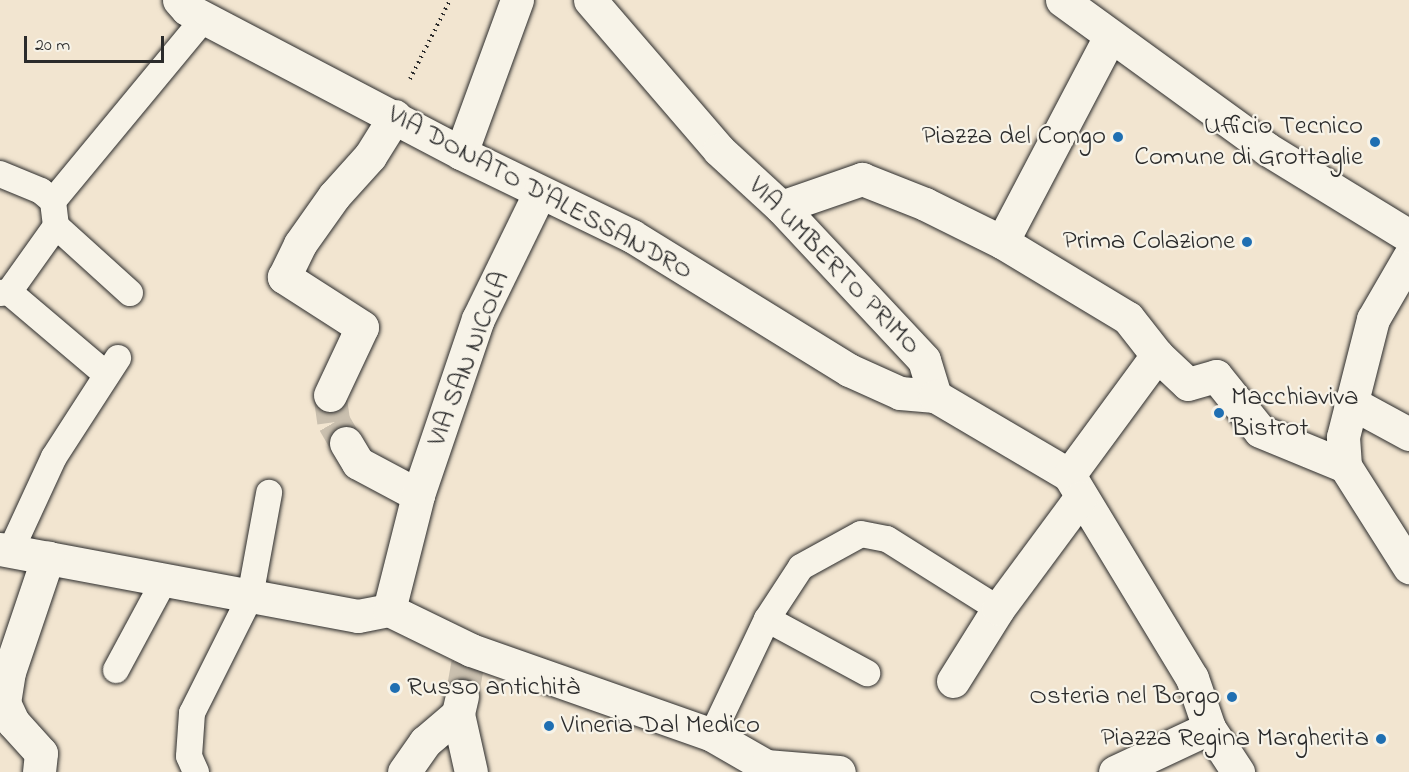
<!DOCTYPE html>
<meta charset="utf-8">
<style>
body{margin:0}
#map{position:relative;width:1409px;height:772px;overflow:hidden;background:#f2e5d0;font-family:"Indie Flower",sans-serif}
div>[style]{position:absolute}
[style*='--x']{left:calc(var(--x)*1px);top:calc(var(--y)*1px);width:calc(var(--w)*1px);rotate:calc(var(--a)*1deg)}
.street-tunnel>*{height:33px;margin-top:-16.5px;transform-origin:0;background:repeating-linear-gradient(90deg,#cac0af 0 33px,transparent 0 49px)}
.path>*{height:4px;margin-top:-2px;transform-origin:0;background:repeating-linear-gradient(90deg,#2b2b2b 0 1.5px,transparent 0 6px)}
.roads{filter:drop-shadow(0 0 2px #2b2b2b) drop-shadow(0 0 2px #2b2b2b)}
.lane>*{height:26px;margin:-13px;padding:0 13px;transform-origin:13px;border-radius:13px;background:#f7f3e8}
.street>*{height:33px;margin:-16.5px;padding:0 16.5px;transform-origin:16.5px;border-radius:16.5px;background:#f7f3e8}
.secondary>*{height:33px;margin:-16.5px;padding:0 16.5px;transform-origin:16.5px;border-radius:16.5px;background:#f7f3e8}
.dots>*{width:16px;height:16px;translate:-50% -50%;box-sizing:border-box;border:3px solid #f7f3e8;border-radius:50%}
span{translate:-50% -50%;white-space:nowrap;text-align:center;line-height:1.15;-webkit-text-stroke:4.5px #f7f3e8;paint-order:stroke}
.poi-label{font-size:27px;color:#2b2b2b}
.right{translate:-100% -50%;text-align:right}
.left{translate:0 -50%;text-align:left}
.street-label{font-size:27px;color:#2b2b2b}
.scale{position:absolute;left:24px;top:36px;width:140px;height:27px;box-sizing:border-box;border:3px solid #2b2b2b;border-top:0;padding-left:8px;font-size:18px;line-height:21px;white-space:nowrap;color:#2b2b2b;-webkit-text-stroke:4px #f7f3e8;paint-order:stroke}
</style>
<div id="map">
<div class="street-tunnel">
<i style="--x:330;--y:395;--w:27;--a:82"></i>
<i style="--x:334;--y:422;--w:24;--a:60"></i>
<i style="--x:462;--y:696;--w:34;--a:-80"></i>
</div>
<div class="path">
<i style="--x:410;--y:79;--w:89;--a:-63.1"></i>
</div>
<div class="roads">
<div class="lane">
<i style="--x:0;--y:174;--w:44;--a:22.5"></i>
<i style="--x:41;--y:191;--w:16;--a:40"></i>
<i style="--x:9;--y:292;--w:128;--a:40.3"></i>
<i style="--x:0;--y:293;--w:9;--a:-6"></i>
<i style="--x:9;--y:292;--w:81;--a:-54.5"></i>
<i style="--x:130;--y:293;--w:100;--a:-137.8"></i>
<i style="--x:56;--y:226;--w:25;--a:-97"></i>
<i style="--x:53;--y:201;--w:239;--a:-50.4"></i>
<i style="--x:11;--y:550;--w:102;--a:-65.2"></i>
<i style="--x:54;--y:457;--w:118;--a:-57.1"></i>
<i style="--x:767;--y:619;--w:114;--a:28.4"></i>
<i style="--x:116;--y:670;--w:103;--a:-61.7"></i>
<i style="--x:712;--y:735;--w:128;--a:-64.6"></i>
<i style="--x:767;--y:619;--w:62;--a:-56.8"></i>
<i style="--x:801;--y:567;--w:68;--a:-28.8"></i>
<i style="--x:861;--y:534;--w:26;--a:11"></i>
<i style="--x:887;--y:539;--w:131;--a:32.2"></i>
<i style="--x:196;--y:772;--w:17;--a:-114"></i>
<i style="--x:189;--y:756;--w:43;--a:-86"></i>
<i style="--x:192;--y:713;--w:130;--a:-63.4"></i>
<i style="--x:250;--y:597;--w:106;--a:-79.6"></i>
</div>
<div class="street">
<i style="--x:179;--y:0;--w:12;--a:48"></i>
<i style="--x:187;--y:9;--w:310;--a:27.7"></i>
<i style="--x:461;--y:153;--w:190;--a:25.9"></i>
<i style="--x:632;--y:236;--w:255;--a:31.7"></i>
<i style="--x:849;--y:370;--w:56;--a:24.3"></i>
<i style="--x:900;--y:393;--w:35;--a:5"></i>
<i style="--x:590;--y:0;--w:198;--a:49.3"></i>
<i style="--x:719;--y:150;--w:84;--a:42.6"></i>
<i style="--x:781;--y:207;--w:209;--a:46.9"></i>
<i style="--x:924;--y:360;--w:38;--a:73"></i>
<i style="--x:935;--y:396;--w:156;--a:30.5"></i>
<i style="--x:1069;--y:475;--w:237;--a:58.8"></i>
<i style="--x:1192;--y:678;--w:53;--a:71.2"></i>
<i style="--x:1209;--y:728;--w:53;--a:56.6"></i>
<i style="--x:461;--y:153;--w:163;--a:-69.9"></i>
<i style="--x:781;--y:207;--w:86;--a:-19.1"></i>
<i style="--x:862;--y:179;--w:68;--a:21.6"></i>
<i style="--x:925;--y:204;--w:86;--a:26.3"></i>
<i style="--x:1002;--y:242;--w:147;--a:31.1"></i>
<i style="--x:1128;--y:318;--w:47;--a:51.9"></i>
<i style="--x:1157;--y:355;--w:42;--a:43.1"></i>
<i style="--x:1188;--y:384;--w:29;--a:-16"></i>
<i style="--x:1216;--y:376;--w:70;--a:51.3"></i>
<i style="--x:1260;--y:431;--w:92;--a:22.4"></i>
<i style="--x:1002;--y:242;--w:230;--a:-62.3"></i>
<i style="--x:1409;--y:257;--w:72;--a:120.1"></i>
<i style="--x:1373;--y:319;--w:122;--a:104.3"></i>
<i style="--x:1343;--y:437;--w:29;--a:86"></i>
<i style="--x:1345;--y:466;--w:120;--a:57.6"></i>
<i style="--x:330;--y:395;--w:75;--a:-64.8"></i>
<i style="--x:362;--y:327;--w:93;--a:-147.3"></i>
<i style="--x:284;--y:277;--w:37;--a:-64"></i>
<i style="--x:300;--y:244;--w:59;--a:-54.7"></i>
<i style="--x:334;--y:196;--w:54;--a:-48"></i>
<i style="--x:370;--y:156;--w:47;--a:-58"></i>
<i style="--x:1350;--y:402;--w:67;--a:28.5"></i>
<i style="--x:346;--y:443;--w:23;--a:59"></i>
<i style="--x:358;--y:463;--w:68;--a:28.1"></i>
<i style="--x:1069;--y:475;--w:149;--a:-53.7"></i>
<i style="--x:0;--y:549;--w:364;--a:10.6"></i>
<i style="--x:358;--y:616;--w:32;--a:-11"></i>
<i style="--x:389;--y:610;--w:91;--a:26"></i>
<i style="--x:471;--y:650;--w:256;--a:19.4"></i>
<i style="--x:712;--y:735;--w:62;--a:29.9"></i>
<i style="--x:766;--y:766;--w:73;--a:4.7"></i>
<i style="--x:389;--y:610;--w:119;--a:-75.8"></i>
<i style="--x:418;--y:495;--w:186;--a:-71.2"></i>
<i style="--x:478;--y:319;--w:139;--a:-64"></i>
<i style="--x:953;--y:681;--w:85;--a:-58"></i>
<i style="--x:998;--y:609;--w:139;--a:-53.5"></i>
<i style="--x:462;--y:696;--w:18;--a:103"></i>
<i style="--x:458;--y:714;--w:59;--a:77.4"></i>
<i style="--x:39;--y:772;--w:19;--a:-84"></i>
<i style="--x:41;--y:753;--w:42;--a:-132.1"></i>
<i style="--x:13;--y:722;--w:21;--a:-115"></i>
<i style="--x:4;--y:703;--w:31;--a:-81"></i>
<i style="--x:9;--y:672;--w:121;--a:-71.3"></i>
<i style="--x:404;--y:772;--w:37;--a:-55"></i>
<i style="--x:425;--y:742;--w:43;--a:-40.3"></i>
<i style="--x:1115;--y:772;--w:104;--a:-25.1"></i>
</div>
<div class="secondary">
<i style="--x:1062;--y:0;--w:253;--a:36"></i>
<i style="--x:1267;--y:149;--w:167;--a:31.5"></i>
</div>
</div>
<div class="dots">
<i style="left:1118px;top:137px;background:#1f6fb2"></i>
<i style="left:1375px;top:142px;background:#1f6fb2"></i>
<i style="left:1247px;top:242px;background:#1f6fb2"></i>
<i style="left:1219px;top:413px;background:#1f6fb2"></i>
<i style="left:395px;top:688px;background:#1f6fb2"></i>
<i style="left:1232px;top:697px;background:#1f6fb2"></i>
<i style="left:549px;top:726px;background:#1f6fb2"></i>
<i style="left:1381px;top:739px;background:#1f6fb2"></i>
</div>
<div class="poi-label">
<span class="right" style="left:1363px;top:142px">Ufficio Tecnico<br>Comune di Grottaglie</span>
<span class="right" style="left:1106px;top:137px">Piazza del Congo</span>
<span class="right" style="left:1235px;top:242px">Prima Colazione</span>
<span class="left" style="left:1231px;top:413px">Macchiaviva<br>Bistrot</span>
<span class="left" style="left:407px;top:688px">Russo antichità</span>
<span class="right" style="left:1220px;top:697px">Osteria nel Borgo</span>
<span class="left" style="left:561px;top:726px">Vineria Dal Medico</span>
<span class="right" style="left:1369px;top:739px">Piazza Regina Margherita</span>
</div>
<div class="street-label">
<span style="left:540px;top:193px;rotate:28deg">VIA DONATO D'ALESSANDRO</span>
<span style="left:834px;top:266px;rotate:46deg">VIA UMBERTO PRIMO</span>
<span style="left:469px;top:359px;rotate:-69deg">VIA SAN NICOLA</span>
</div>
<div class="scale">20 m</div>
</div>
